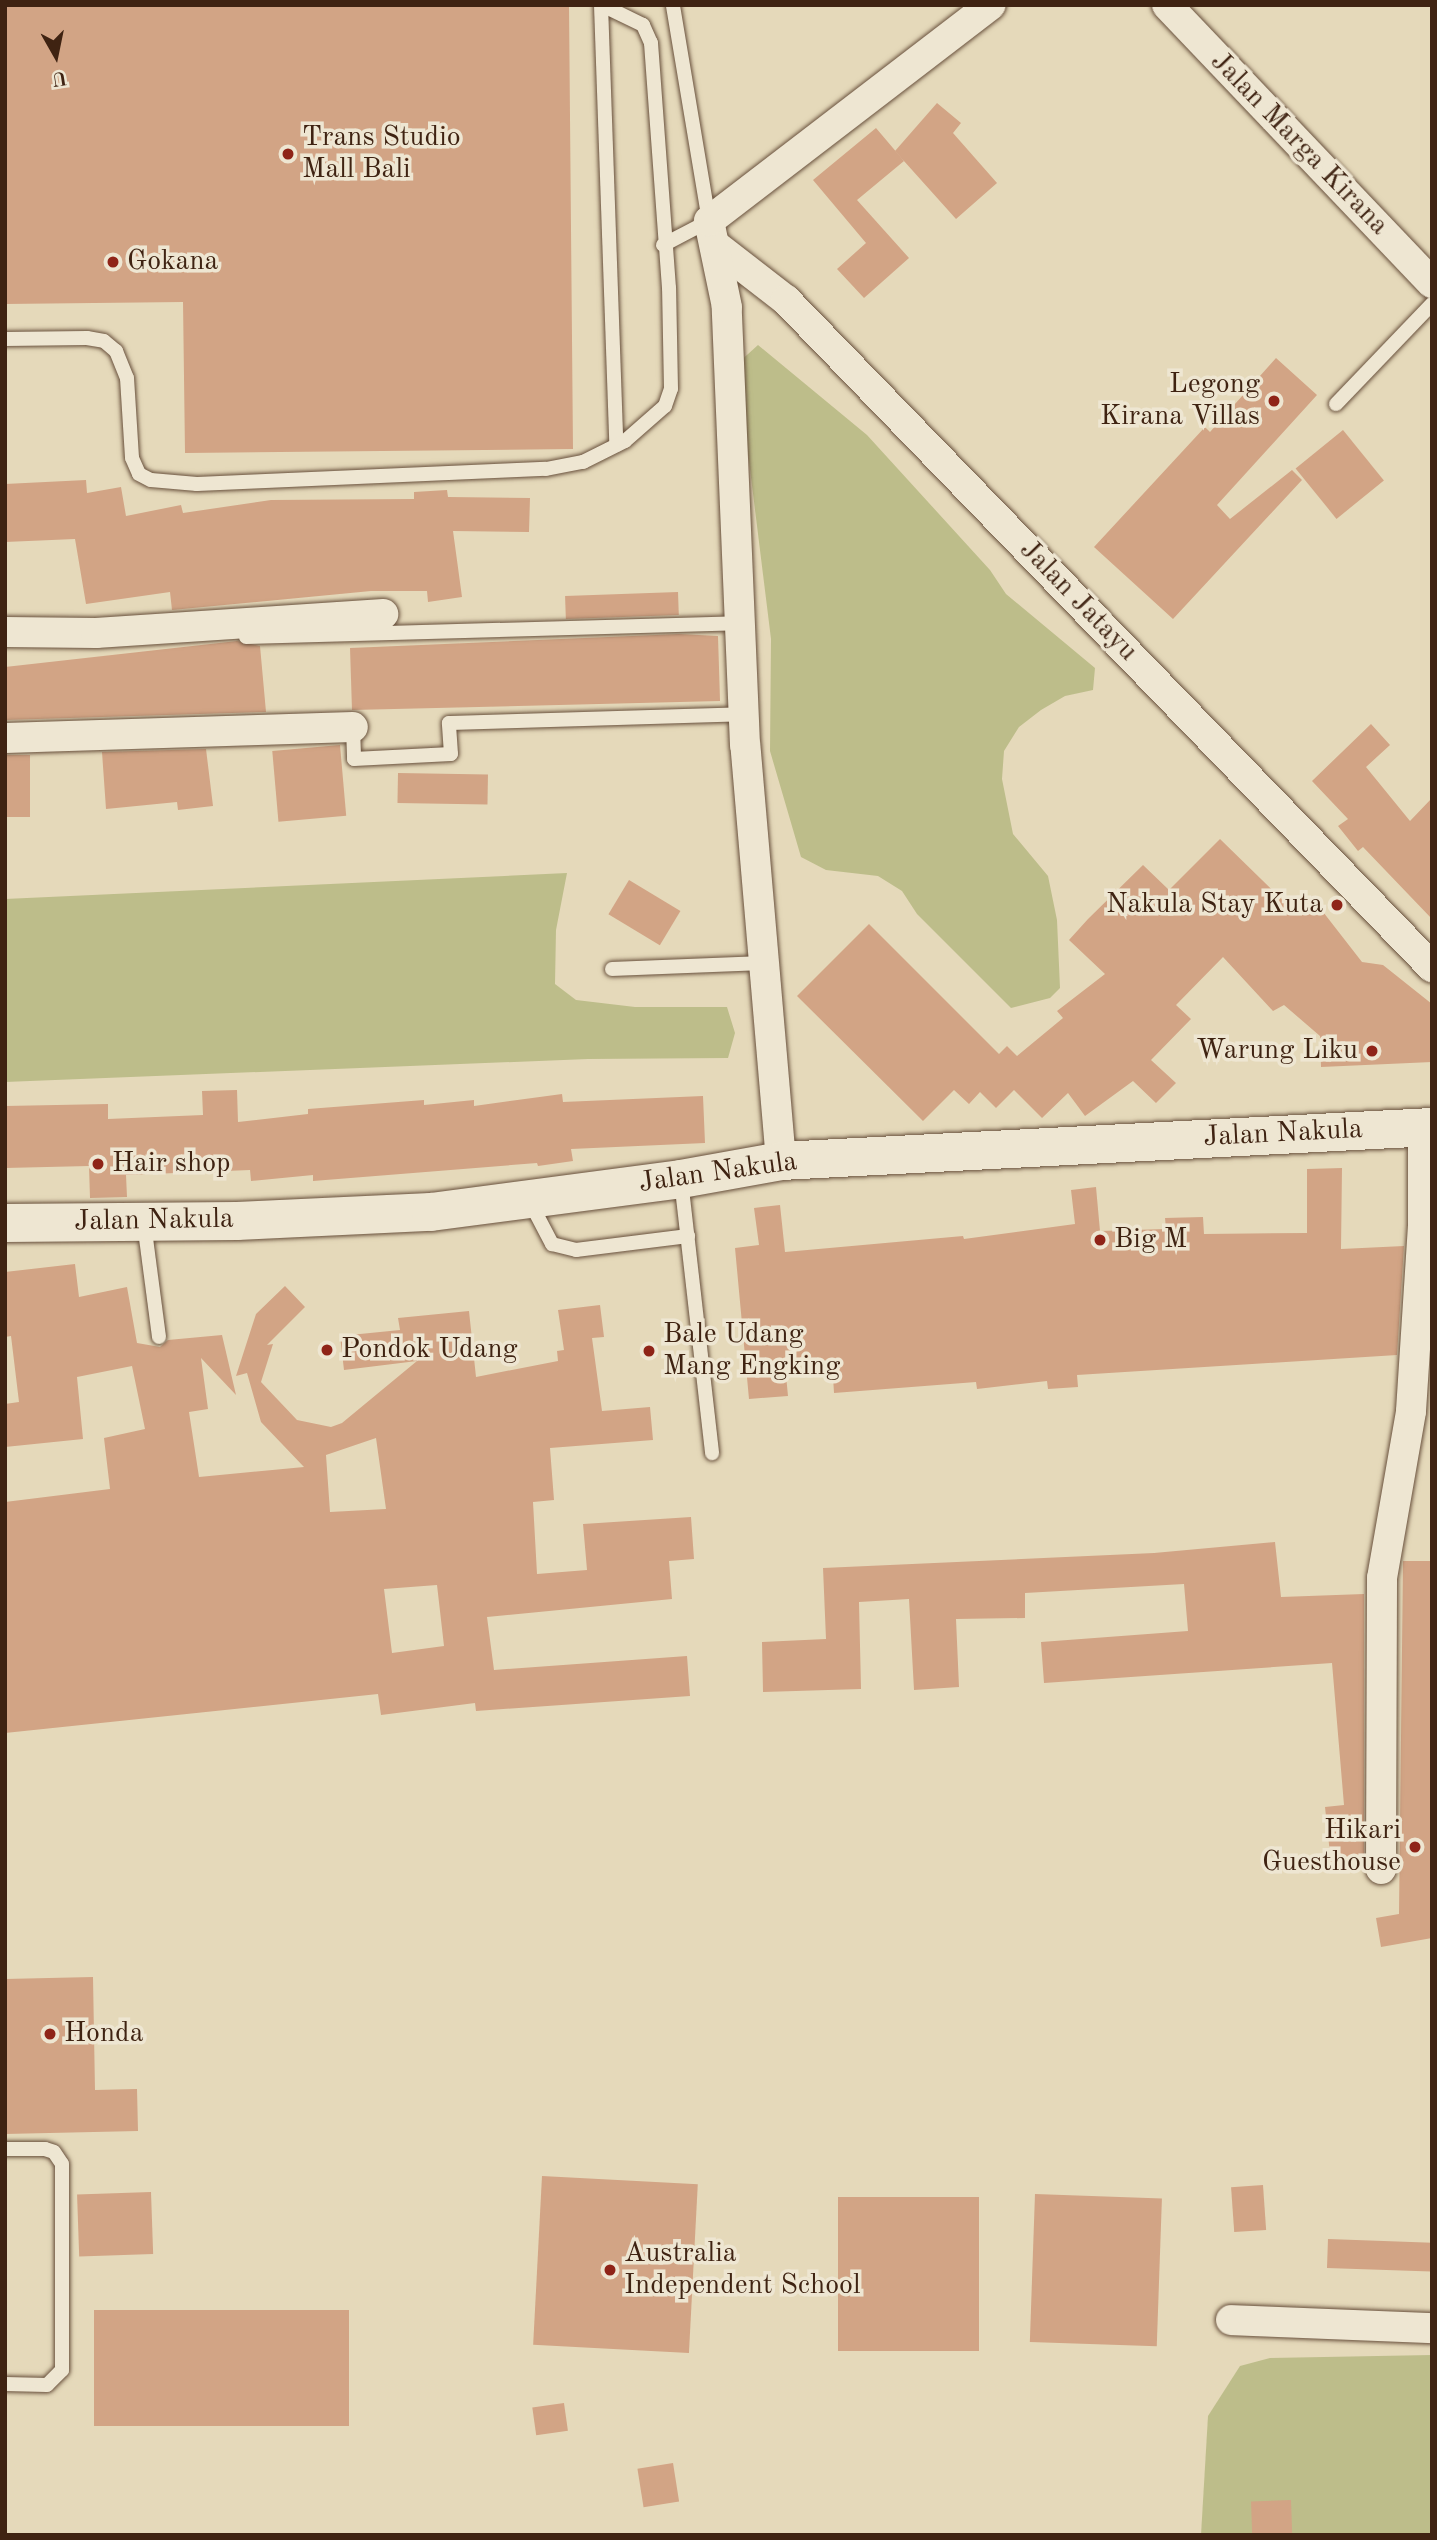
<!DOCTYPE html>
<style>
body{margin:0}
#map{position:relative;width:1437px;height:2540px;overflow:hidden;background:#e5d9ba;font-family:"Old Standard TT",serif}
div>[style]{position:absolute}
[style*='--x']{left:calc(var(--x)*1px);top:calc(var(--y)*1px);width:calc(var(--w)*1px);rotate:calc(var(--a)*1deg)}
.green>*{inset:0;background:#bdbd8a}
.building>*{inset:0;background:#d2a485;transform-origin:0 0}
.roads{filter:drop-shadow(0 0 2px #68503c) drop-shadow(0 0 2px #68503c)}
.service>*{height:14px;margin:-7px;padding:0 7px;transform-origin:7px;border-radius:7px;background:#eee6d2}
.minor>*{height:30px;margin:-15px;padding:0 15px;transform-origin:15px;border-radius:15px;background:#eee6d2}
.secondary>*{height:38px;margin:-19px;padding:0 19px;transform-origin:19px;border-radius:19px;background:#eee6d2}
.dots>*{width:19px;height:19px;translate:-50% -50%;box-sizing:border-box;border:4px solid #eee6d2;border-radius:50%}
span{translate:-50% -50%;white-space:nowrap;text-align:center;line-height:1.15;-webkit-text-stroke:7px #eee6d2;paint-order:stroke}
.poi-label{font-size:28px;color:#3f2312}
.left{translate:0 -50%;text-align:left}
.right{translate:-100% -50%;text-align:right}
.street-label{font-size:28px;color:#3f2312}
.frame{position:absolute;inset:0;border:7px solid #3f2312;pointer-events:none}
.north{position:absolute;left:21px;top:21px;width:70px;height:70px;-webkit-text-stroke:5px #eee6d2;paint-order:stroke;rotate:171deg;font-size:19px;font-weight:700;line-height:28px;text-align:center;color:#3f2312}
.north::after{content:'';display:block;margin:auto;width:24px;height:32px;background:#3f2312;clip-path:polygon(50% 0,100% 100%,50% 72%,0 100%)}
</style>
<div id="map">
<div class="green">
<i style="clip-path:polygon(758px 345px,867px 435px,990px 570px,1006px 594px,1095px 668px,1093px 690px,1065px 696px,1041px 710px,1019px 727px,1004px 751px,1002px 779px,1013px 834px,1048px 876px,1057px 920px,1060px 988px,1050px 998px,1011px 1008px,917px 914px,902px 891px,878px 876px,826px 870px,801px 857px,770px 751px,771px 639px,737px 364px)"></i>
<i style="clip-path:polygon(567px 873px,556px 930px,555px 984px,576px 1000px,635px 1007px,727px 1007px,735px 1033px,728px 1058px,588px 1059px,5px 1082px,5px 899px)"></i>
<i style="clip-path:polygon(1432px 2355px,1432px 2535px,1201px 2535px,1208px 2416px,1240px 2366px,1270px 2358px)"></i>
</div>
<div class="building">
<i style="clip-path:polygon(569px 5px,573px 449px,185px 453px,183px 302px,5px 304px,5px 6px)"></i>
<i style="clip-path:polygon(937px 103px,961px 123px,953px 133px,997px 183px,956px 219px,895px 151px)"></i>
<i style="clip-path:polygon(876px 128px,904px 161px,857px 200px,909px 258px,864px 298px,837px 269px,866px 243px,813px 180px)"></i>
<i style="clip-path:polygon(1276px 358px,1317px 395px,1217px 505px,1230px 519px,1292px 470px,1302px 480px,1173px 619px,1094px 547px,1205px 427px,1210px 432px)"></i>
<i style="left:1343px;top:430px;width:65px;height:61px;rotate:51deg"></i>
<i style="clip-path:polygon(86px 480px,87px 493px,121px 487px,126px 516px,181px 505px,183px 513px,271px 500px,414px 499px,414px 492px,447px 490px,448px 497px,530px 498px,529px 532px,453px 531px,462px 597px,428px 602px,427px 591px,371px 591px,172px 610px,170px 592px,86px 604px,75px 539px,5px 542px,5px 484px)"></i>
<i style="left:678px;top:592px;width:23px;height:113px;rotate:88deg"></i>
<i style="clip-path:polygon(679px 634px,718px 636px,720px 701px,352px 710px,350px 648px)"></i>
<i style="clip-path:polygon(237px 641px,260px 646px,266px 712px,5px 720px,5px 667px)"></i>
<i style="clip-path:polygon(1371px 724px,1390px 745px,1366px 767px,1410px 821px,1432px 798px,1432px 919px,1363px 847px,1358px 851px,1338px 826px,1348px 819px,1312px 781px)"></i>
<i style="left:340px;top:745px;width:71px;height:68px;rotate:85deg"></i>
<i style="clip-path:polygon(206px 749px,213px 806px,178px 810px,177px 802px,106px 809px,102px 752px)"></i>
<i style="left:5px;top:755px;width:25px;height:62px"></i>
<i style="left:398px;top:773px;width:90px;height:30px;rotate:1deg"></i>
<i style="clip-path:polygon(1220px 839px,1298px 915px,1313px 899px,1362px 962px,1383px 965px,1432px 1004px,1432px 1062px,1321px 1067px,1320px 1036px,1284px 1005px,1273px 1011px,1223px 957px,1176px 1005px,1191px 1019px,1151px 1060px,1176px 1083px,1156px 1103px,1133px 1081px,1085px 1116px,1068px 1093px,1042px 1118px,1014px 1090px,996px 1108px,980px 1092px,969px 1104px,954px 1090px,923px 1121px,797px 996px,869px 924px,999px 1054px,1007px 1046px,1017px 1056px,1063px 1018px,1057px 1011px,1105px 974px,1069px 940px,1088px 919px,1143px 865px,1169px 890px)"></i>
<i style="left:629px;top:880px;width:60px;height:40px;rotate:31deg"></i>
<i style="clip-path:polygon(237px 1090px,238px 1122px,308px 1114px,308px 1109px,424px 1100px,424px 1105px,474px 1100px,474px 1106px,562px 1094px,563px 1102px,703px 1096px,705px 1143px,571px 1149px,573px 1161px,538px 1166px,537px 1163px,313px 1181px,313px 1175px,251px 1181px,250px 1170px,126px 1175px,127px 1197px,90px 1198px,89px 1166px,5px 1168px,5px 1106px,108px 1104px,108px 1119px,203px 1115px,202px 1091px)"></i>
<i style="clip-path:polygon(1342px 1168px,1341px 1249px,1404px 1246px,1397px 1355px,1077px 1375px,1078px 1387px,1048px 1389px,1047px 1381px,977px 1389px,976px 1382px,834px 1393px,832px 1360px,785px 1365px,788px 1396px,749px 1399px,735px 1248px,759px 1245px,754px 1208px,780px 1205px,785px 1252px,963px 1236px,964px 1239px,1075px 1224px,1071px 1190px,1096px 1187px,1100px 1231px,1166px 1229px,1165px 1218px,1203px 1217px,1204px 1234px,1307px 1233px,1307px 1169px)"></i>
<i style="clip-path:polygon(evenodd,75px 1264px,79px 1297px,127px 1287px,137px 1343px,160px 1347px,168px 1340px,222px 1335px,236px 1395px,201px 1358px,208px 1409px,189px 1412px,199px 1477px,304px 1467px,261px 1422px,247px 1373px,236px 1376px,256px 1314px,285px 1286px,305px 1307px,267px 1345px,273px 1344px,261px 1382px,297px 1420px,331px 1427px,342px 1423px,417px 1361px,344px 1370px,340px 1336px,400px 1330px,398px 1318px,469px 1311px,476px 1377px,558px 1361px,557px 1351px,564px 1350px,558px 1310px,600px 1305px,604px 1337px,592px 1338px,602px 1411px,650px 1407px,653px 1440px,550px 1448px,554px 1500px,533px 1502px,537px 1574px,587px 1570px,583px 1524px,691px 1517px,694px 1559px,669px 1561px,672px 1599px,487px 1617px,494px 1670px,687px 1656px,690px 1696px,476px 1711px,475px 1703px,381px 1715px,378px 1694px,5px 1733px,5px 1502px,110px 1489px,104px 1438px,145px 1429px,132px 1366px,77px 1377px,83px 1439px,5px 1447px,5px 1404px,19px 1402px,11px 1336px,5px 1337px,5px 1272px,75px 1264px,376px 1438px,386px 1509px,330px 1512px,326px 1455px,376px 1438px,75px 1264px,437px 1585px,444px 1646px,392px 1653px,384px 1589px,437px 1585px)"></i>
<i style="clip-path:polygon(1275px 1542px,1281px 1597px,1364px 1594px,1364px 1865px,1361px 1861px,1331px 1863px,1325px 1807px,1344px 1805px,1332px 1663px,1044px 1683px,1041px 1642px,1188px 1631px,1184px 1584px,1025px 1593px,1025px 1618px,956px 1619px,959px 1687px,914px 1690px,909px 1599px,859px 1602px,861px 1689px,763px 1692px,762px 1642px,826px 1639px,823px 1568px,1154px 1553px)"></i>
<i style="clip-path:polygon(1403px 1561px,1432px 1561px,1432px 1938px,1381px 1947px,1376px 1918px,1399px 1914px)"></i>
<i style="clip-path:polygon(93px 1977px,95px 2090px,137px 2089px,138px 2131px,5px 2134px,5px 1979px)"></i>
<i style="left:542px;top:2176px;width:156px;height:169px;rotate:3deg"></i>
<i style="left:1263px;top:2185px;width:45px;height:32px;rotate:86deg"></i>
<i style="left:151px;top:2192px;width:62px;height:74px;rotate:88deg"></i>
<i style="left:1035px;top:2194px;width:127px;height:148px;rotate:2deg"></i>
<i style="left:979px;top:2197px;width:154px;height:141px;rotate:90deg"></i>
<i style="left:1328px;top:2239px;width:104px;height:29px;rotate:2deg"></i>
<i style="left:94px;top:2310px;width:255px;height:116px"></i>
<i style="left:564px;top:2403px;width:28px;height:32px;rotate:82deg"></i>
<i style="left:673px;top:2463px;width:39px;height:36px;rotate:81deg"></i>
<i style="left:1291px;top:2500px;width:35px;height:40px;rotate:88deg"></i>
</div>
<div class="roads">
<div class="service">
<i style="--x:601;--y:5;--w:440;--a:88"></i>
<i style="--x:663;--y:245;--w:52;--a:-27.6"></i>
<i style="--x:709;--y:221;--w:219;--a:-99.5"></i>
<i style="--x:5;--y:339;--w:82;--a:-0.7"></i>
<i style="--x:87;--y:338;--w:17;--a:10"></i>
<i style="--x:104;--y:341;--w:16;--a:40"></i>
<i style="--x:116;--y:351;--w:29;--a:68"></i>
<i style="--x:127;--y:378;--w:80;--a:86.4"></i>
<i style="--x:132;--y:458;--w:17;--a:66"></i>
<i style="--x:139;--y:474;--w:13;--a:27"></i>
<i style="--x:151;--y:480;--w:46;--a:5"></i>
<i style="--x:197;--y:484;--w:349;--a:-2.5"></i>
<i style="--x:546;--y:469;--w:38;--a:-11"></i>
<i style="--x:583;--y:462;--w:47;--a:-26.6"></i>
<i style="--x:625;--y:441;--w:53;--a:-41.2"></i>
<i style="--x:665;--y:406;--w:18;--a:-71"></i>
<i style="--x:671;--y:389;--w:101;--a:-91.1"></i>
<i style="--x:669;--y:288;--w:246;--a:-94.2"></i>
<i style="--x:651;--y:43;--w:20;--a:-114"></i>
<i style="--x:643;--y:25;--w:46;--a:-154"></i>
<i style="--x:1336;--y:404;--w:139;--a:-46.2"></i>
<i style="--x:246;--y:637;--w:492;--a:-1.6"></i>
<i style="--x:353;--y:727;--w:32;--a:88"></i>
<i style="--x:354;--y:759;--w:97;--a:-3"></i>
<i style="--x:451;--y:754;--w:31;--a:-94"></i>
<i style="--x:449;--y:723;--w:295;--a:-1.7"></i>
<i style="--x:612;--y:969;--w:151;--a:-2.3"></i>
<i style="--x:681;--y:1180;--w:275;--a:83.5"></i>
<i style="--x:529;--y:1200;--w:50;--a:62.4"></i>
<i style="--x:552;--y:1244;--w:25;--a:14"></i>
<i style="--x:576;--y:1250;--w:113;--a:-7.1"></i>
<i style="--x:144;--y:1223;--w:115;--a:82.5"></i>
<i style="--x:5;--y:2149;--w:40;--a:0"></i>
<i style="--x:45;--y:2149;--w:9;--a:18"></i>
<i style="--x:54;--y:2152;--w:14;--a:56"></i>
<i style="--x:62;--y:2164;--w:206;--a:90"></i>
<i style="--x:62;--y:2370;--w:21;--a:135"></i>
<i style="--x:47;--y:2385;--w:42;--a:-178.6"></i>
</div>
<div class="minor">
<i style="--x:1167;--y:5;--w:384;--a:46.4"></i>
<i style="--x:715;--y:245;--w:90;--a:37.8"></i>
<i style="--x:786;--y:300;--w:929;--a:45.92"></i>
<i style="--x:5;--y:632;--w:91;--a:0.6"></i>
<i style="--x:96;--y:633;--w:288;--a:-3.8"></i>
<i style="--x:5;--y:738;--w:348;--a:-1.8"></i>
<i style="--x:781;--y:1161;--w:418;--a:-94.9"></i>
<i style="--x:745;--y:745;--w:438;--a:-92.4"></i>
<i style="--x:727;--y:307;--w:88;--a:-101.8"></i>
<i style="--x:709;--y:221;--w:355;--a:-37.5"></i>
<i style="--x:1381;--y:1869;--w:291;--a:-89.8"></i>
<i style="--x:1382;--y:1578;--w:169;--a:-80.1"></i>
<i style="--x:1411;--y:1411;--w:187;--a:-86.3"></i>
<i style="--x:1423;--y:1224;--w:97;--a:-90"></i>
<i style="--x:1231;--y:2320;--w:201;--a:2.3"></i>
</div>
<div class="secondary">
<i style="--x:5;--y:1223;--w:232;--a:-0.5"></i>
<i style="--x:237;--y:1221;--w:194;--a:-2.7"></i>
<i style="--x:431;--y:1212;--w:252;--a:-7.5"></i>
<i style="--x:681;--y:1179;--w:102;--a:-10.2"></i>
<i style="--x:781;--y:1161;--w:652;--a:-2.99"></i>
</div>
</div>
<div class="dots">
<i style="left:288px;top:154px;background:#8f2418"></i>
<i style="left:113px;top:262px;background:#8f2418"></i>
<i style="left:1274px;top:401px;background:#8f2418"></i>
<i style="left:1337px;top:905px;background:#8f2418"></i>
<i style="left:1372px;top:1051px;background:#8f2418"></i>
<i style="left:98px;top:1164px;background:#8f2418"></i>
<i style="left:1100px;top:1240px;background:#8f2418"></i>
<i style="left:327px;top:1350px;background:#8f2418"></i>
<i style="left:649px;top:1351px;background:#8f2418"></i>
<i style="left:1415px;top:1847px;background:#8f2418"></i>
<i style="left:50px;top:2034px;background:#8f2418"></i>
<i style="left:610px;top:2270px;background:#8f2418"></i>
</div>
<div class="poi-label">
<span class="left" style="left:302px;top:154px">Trans Studio<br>Mall Bali</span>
<span class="left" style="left:127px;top:262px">Gokana</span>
<span class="right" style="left:1260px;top:401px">Legong<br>Kirana Villas</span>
<span class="right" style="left:1323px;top:905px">Nakula Stay Kuta</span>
<span class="right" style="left:1358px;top:1051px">Warung Liku</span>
<span class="left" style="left:112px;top:1164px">Hair shop</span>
<span class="left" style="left:1114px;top:1240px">Big M</span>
<span class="left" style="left:663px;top:1351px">Bale Udang<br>Mang Engking</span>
<span class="left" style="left:341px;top:1350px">Pondok Udang</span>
<span class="right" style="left:1401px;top:1847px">Hikari<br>Guesthouse</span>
<span class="left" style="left:64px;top:2034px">Honda</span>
<span class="left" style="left:624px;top:2270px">Australia<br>Independent School</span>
</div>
<div class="street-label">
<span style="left:1299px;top:144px;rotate:46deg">Jalan Marga Kirana</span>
<span style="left:1078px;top:601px;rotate:46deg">Jalan Jatayu</span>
<span style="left:1283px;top:1134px;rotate:-3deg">Jalan Nakula</span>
<span style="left:718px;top:1173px;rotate:-8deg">Jalan Nakula</span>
<span style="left:154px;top:1221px;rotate:-1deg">Jalan Nakula</span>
</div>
<div class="frame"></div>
<div class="north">U</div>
</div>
